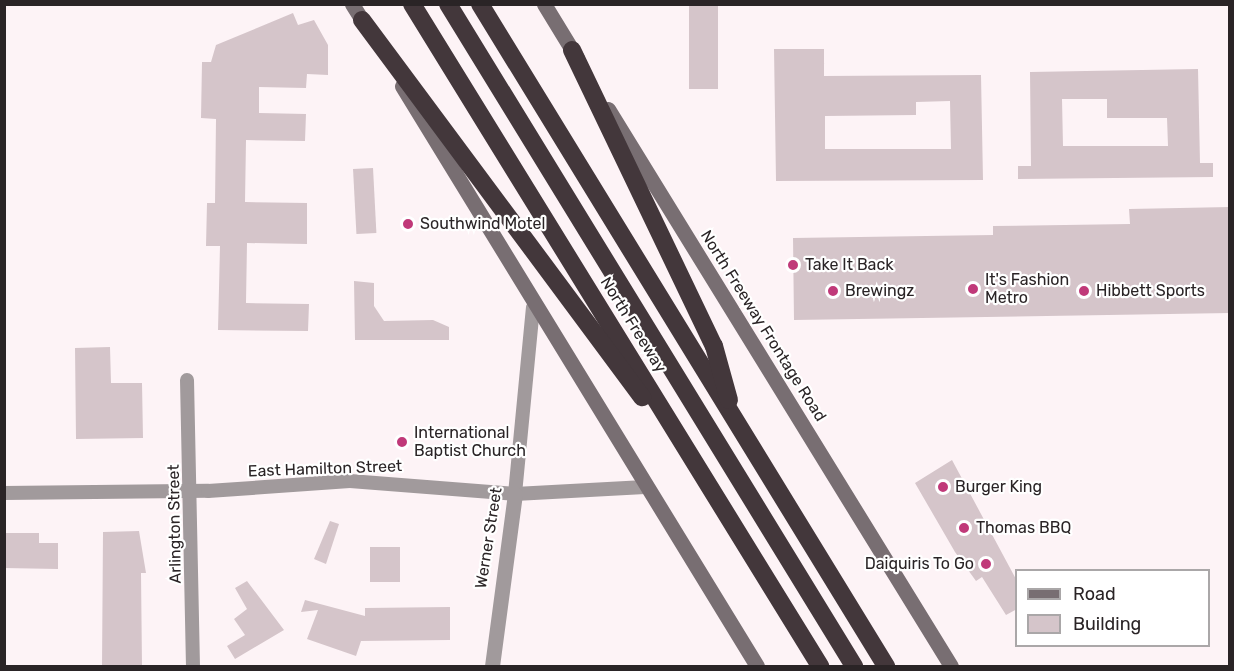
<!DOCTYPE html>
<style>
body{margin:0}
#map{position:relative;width:1234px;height:671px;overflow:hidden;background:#fdf3f6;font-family:Rubik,sans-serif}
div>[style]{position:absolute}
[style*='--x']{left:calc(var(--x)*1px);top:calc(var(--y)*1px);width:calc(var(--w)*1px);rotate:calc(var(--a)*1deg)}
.building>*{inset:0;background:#d5c5ca;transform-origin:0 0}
.minor>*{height:14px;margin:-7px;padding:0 7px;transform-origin:7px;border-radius:7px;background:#a19a9c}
.tertiary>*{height:15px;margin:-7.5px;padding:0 7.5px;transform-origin:7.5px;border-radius:7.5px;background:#a19a9c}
.secondary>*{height:15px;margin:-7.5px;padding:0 7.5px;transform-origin:7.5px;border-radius:7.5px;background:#786e72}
.motorway>*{height:18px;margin:-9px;padding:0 9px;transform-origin:9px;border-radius:9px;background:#43373b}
.dots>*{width:16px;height:16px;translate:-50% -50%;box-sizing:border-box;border:3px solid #fff;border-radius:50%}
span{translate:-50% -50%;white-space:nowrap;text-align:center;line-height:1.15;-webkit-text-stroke:4.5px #fff;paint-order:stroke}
.poi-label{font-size:16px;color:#2a2426}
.left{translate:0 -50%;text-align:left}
.right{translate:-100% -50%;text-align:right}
.street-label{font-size:16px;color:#2a2426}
.frame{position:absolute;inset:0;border:6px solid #2a2426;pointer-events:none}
.legend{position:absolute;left:1015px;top:569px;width:195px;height:78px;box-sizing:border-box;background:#fff;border:2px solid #aaa7a8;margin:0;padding:8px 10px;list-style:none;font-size:18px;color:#2a2426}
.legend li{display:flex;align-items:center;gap:12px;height:30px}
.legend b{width:30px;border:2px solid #aaa7a8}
</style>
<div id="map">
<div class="building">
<i style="left:689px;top:4px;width:29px;height:85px"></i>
<i style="clip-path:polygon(293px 13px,298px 25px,314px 20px,328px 45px,328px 75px,307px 74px,306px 88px,259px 87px,259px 113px,306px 114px,305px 141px,246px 140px,245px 202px,307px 203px,307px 244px,247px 243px,246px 303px,309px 304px,308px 331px,218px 330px,220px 246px,206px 246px,207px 203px,215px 203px,216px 119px,201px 118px,202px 62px,211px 62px,216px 45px)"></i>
<i style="clip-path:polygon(evenodd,774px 49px,824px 49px,824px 76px,981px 75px,983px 180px,776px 181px,774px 49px,950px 101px,951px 149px,825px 149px,825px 116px,916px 115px,916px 102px,950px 101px)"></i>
<i style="clip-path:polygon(evenodd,1198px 69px,1200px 163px,1213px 163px,1213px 177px,1018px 179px,1018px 166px,1031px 166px,1030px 72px,1198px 69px,1062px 99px,1107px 99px,1107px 118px,1167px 118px,1168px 146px,1063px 146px,1062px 99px)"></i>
<i style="left:373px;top:168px;width:65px;height:20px;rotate:87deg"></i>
<i style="clip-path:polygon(1230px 207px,1230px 313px,794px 320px,793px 238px,993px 235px,993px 226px,1130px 224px,1129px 209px)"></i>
<i style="clip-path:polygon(354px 281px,374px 283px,374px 306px,384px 321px,433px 320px,449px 327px,449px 340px,355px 340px)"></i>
<i style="clip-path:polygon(110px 347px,111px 383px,142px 383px,143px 438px,76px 439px,75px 348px)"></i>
<i style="clip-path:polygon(952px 460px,1017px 581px,1017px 609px,1006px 615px,982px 577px,976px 581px,955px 552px,915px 483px)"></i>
<i style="clip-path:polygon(330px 521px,339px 524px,326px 564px,314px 559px)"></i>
<i style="clip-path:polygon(139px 531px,146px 573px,141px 573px,142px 666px,102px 666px,103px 532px)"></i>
<i style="clip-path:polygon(4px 533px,39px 533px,39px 543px,58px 543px,58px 569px,4px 568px)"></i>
<i style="left:400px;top:547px;width:35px;height:30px;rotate:90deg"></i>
<i style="clip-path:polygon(247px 581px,284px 630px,235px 659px,227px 646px,245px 635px,234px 619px,247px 609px,235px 588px)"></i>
<i style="clip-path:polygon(305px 600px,365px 616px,365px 608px,450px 607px,450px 640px,361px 641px,356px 656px,307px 639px,318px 610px,301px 612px)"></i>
</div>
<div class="minor">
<i style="--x:187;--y:380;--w:286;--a:88.8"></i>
<i style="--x:4;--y:493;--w:204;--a:-0.6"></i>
<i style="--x:208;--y:491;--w:142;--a:-4"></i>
<i style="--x:350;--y:481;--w:166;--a:4.5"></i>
<i style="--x:515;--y:494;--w:130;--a:-3.1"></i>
<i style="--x:515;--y:494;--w:187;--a:-84.5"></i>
</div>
<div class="tertiary">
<i style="--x:492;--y:666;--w:174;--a:-82.4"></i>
</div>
<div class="secondary">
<i style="--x:352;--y:4;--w:31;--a:58"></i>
<i style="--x:544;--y:4;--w:63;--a:58.6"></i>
<i style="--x:402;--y:86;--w:680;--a:58.53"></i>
<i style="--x:608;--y:109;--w:654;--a:58.38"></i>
</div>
<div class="motorway">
<i style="--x:412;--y:4;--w:778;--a:58.35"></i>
<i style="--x:448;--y:4;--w:777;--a:58.48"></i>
<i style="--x:480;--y:4;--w:777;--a:58.48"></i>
<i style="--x:362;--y:20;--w:470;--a:53.4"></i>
<i style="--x:572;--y:50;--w:328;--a:64.4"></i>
<i style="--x:714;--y:346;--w:56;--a:74.5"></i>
</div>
<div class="dots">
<i style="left:408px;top:224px;background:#c03979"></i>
<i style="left:793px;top:265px;background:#c03979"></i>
<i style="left:973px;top:289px;background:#c03979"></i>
<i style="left:833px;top:291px;background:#c03979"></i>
<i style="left:1084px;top:291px;background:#c03979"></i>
<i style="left:402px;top:442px;background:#c03979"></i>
<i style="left:943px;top:487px;background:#c03979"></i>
<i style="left:964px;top:528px;background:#c03979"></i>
<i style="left:986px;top:564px;background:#c03979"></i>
</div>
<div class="poi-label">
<span class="left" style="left:420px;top:224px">Southwind Motel</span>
<span class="left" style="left:805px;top:265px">Take It Back</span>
<span class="left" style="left:985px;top:289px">It's Fashion<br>Metro</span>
<span class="left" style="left:845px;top:291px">Brewingz</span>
<span class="left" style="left:1096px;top:291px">Hibbett Sports</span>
<span class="left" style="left:414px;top:442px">International<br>Baptist Church</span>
<span class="left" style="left:955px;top:487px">Burger King</span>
<span class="left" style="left:976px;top:528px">Thomas BBQ</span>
<span class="right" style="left:974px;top:564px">Daiquiris To Go</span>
</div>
<div class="street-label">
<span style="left:633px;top:325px;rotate:58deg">North Freeway</span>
<span style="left:763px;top:326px;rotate:58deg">North Freeway Frontage Road</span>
<span style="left:325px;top:469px;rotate:-2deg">East Hamilton Street</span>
<span style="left:175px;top:524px;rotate:-91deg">Arlington Street</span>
<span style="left:489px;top:538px;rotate:-81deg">Werner Street</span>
</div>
<div class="frame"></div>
<ul class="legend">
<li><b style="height:8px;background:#786e72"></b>Road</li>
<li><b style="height:16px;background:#d5c5ca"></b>Building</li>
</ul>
</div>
